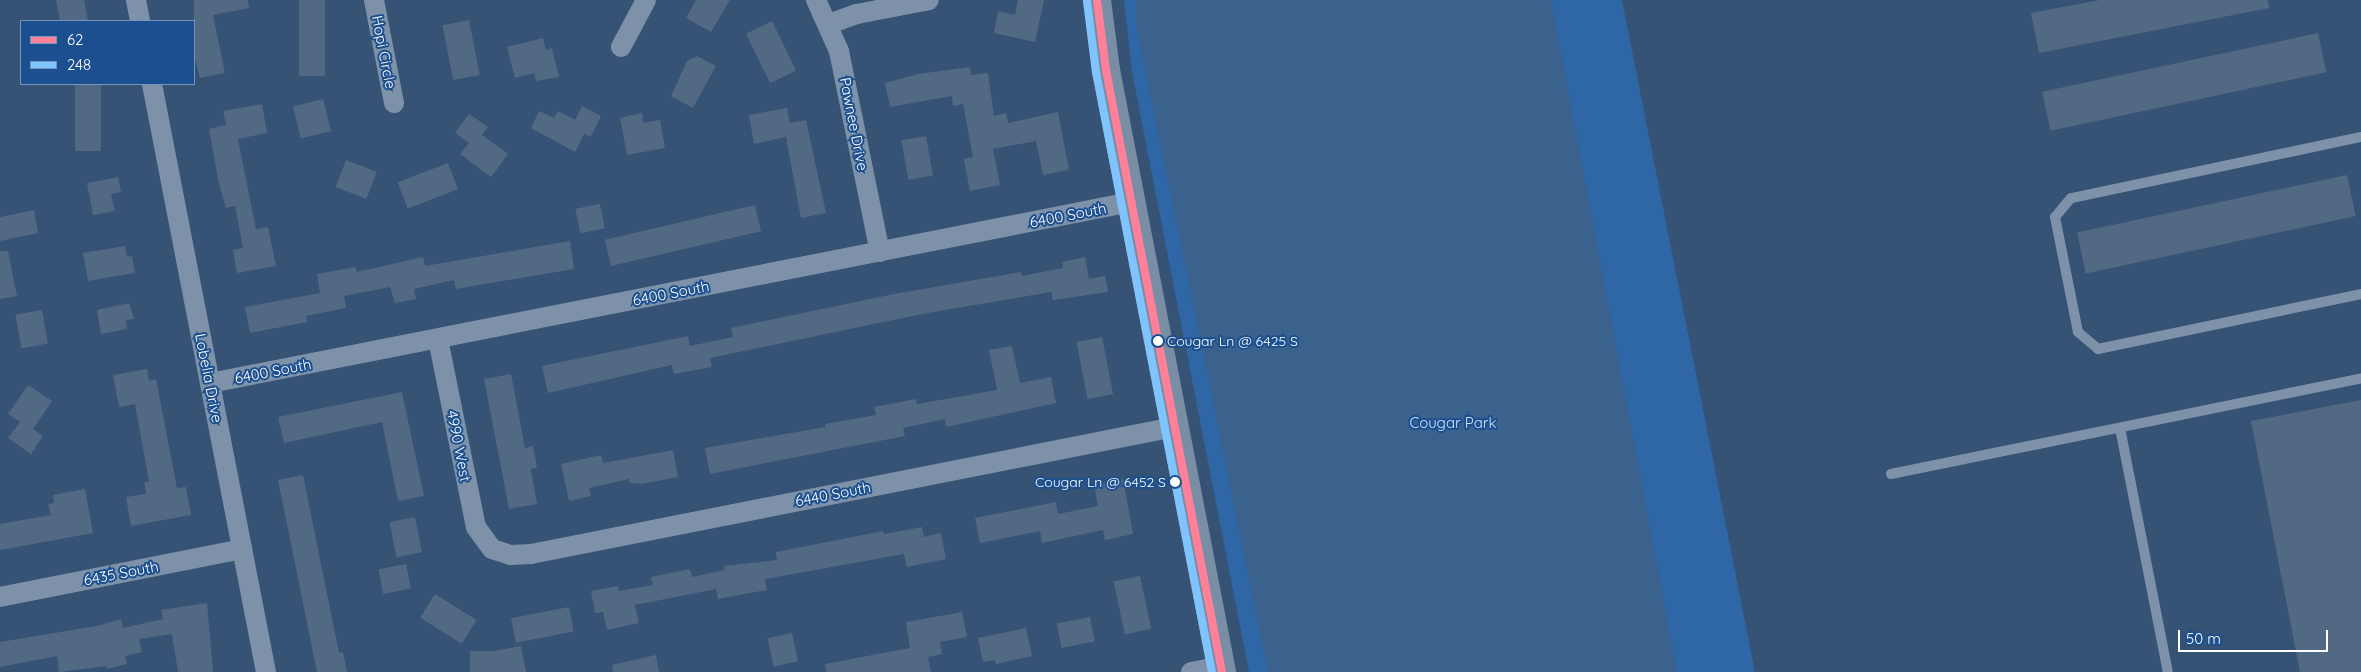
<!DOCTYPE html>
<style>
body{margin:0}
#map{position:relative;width:2361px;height:672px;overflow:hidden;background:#365274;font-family:Quicksand,sans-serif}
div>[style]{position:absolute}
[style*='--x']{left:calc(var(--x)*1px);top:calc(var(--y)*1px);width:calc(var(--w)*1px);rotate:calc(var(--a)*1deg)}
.green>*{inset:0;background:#2f66a5}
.water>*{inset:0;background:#3b618d}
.building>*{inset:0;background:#526984;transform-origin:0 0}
.lane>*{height:10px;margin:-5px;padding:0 5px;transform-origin:5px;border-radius:5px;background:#7d92a8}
.street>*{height:20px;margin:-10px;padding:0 10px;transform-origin:10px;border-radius:10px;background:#7d92a8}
.secondary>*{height:28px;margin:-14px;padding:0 14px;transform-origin:14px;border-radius:14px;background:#798da4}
.bus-1>*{height:8px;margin:-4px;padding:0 4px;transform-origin:4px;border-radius:4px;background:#ff8098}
.bus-2>*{height:8px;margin:-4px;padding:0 4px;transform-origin:4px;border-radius:4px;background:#80c4ff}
.dots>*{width:14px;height:14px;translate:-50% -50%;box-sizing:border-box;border:2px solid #1b4f8f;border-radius:50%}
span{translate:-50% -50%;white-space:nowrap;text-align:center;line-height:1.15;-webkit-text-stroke:4px #1b4f8f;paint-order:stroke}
.bus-label{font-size:14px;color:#fff}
.left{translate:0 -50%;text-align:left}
.right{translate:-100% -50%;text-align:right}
.street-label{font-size:15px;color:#fff}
.park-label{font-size:15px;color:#cfe3fa}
.legend{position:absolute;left:20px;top:20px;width:175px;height:65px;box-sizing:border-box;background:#1b4f8f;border:1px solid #7695bc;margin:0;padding:6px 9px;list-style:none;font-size:15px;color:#fff}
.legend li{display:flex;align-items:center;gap:10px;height:25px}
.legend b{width:25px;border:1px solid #7695bc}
.scale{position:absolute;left:2178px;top:630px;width:150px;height:22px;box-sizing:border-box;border:2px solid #fff;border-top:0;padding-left:6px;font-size:15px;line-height:18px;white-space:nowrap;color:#fff;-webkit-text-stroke:4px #1b4f8f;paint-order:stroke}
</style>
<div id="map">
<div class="green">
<i style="clip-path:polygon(1124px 0,1622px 0,1755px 672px,1249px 672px,1132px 72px)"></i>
</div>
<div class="water">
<i style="clip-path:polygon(1136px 0,1551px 0,1677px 672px,1268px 672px,1136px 24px)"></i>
</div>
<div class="building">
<i style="clip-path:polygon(56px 0,84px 0,88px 21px,60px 21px)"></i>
<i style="clip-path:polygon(194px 0,248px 0,249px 8px,213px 15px,225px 73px,200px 78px,194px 55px)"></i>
<i style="left:299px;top:0;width:26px;height:76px"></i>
<i style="clip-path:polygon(696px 0,730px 0,711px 32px,686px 18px)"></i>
<i style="clip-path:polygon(1018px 0,1044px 0,1035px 42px,994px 33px,998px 11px,1015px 15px)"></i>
<i style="clip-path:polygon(2100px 0,2268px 0,2269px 8px,2039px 53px,2031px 13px)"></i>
<i style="left:469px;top:20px;width:56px;height:27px;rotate:79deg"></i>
<i style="left:772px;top:21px;width:55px;height:29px;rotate:64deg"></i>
<i style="left:2318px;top:33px;width:40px;height:282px;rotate:78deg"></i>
<i style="clip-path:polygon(543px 38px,546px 50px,552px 48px,559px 77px,536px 81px,534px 73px,515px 78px,507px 47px)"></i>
<i style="clip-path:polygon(697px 56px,716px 66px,693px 108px,671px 96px,687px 61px)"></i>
<i style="clip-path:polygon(970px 67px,971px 75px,988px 73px,994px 116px,1006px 113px,1008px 123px,1058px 112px,1069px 170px,1043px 175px,1036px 141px,993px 149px,1000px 185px,970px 191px,964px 159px,973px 157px,963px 104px,953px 106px,952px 96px,890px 107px,885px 83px,918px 74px)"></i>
<i style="left:75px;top:84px;width:26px;height:67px"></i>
<i style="left:323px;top:99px;width:33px;height:31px;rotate:76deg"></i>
<i style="clip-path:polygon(262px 104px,267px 133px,238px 139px,256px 229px,268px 227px,276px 266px,237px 273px,233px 250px,243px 248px,235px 206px,226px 208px,219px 184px,209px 129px,226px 125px,223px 111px)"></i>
<i style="clip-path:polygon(582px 106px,601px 116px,591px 137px,584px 134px,575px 152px,531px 128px,539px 111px,554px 118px,558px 111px,575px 120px)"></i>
<i style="clip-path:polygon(787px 108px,790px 123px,806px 120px,826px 213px,801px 218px,786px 137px,754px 144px,749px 115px)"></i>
<i style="clip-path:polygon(642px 113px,643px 123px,660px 120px,665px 148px,627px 155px,620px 118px)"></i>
<i style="clip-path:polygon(469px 114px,488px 127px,482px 135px,508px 154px,491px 177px,460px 154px,469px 143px,455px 133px)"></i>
<i style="left:926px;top:136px;width:40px;height:25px;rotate:80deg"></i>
<i style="left:346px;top:160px;width:33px;height:29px;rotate:21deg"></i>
<i style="left:448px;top:163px;width:28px;height:54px;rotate:69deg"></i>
<i style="left:2347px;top:175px;width:42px;height:276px;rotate:78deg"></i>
<i style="clip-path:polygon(118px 177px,121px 192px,111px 194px,115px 211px,93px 215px,87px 183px)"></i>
<i style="left:600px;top:204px;width:25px;height:25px;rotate:79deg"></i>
<i style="left:755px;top:205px;width:27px;height:154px;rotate:77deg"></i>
<i style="clip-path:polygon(34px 210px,38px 233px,0 241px,0 217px)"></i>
<i style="clip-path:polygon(570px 241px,574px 269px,456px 289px,454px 280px,414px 289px,416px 299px,395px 303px,390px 287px,344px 296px,346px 308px,306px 316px,307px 322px,250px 333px,245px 307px,320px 293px,317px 274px,355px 267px,357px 272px,423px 257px,425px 266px)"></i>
<i style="clip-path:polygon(125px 246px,127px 257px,132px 256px,135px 273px,88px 281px,83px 253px)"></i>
<i style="clip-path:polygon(0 251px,8px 251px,17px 296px,0 299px)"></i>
<i style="clip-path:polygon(1085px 257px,1089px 279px,1105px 276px,1108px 292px,1053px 300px,1051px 292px,922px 314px,710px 358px,712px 367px,674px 374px,672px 365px,548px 393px,542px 366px,688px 336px,690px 346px,733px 337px,731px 328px,894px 294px,1021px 272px,1022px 276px,1063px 268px,1062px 262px)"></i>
<i style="clip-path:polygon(129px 303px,134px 319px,126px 320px,127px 329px,101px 334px,97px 310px)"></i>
<i style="left:42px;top:310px;width:34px;height:27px;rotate:80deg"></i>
<i style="left:1102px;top:337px;width:58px;height:26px;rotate:79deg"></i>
<i style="clip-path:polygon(1012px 346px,1020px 383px,1051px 377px,1056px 403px,946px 427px,945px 419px,903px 428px,905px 436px,710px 474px,705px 448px,826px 427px,825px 424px,876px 415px,874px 407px,916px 399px,917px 404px,997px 390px,989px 350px)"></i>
<i style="clip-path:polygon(147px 369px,149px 381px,156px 379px,177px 488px,186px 487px,191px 515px,131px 526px,126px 497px,146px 494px,144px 482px,149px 481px,135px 404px,119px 407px,113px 375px)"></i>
<i style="clip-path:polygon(511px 374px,525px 448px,533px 446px,537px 468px,531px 469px,537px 504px,509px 509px,484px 379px)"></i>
<i style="clip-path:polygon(28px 385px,52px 401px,33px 429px,43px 436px,31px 454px,8px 438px,20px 422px,8px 414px)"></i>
<i style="clip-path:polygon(402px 392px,424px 496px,398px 501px,382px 422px,284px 443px,278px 417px)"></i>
<i style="clip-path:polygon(2361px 400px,2361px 672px,2300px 672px,2251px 421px)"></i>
<i style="clip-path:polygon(673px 450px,678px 477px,641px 484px,630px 483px,629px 479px,589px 488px,591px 496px,569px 501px,561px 464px,601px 455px,603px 463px)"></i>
<i style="clip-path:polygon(303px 475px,339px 653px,343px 652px,347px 672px,317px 672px,278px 480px)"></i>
<i style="clip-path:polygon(1123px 479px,1133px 534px,1105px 540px,1103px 530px,1042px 543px,1040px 531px,980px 543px,975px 518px,1056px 502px,1058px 514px,1098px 506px,1094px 485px)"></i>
<i style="clip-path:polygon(85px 489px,93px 533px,0 550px,0 524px,51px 515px,48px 504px,54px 503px,53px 495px)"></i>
<i style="left:415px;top:517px;width:36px;height:26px;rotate:79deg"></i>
<i style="clip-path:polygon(922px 527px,924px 537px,941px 533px,946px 559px,907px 567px,904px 554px,765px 579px,767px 590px,718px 599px,716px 589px,635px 605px,639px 623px,607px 630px,603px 612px,595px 613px,591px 591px,618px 586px,619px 591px,653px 585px,651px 577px,690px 569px,692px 577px,725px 570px,724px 566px,777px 560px,776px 552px,883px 531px,884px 534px)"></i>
<i style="left:406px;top:564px;width:25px;height:28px;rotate:79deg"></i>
<i style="left:1140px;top:576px;width:54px;height:27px;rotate:78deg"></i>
<i style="left:435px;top:594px;width:49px;height:28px;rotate:32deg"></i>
<i style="clip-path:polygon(207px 603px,213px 672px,178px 672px,172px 634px,139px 639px,142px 652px,125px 656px,127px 664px,107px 669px,106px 666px,59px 672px,57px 656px,0 667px,0 642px,97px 626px,121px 619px,123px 628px,163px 619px,161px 610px)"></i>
<i style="left:569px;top:607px;width:25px;height:59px;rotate:79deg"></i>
<i style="clip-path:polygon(962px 612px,967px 637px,940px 642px,942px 654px,928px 657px,931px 672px,826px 672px,825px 664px,910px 648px,906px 622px)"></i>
<i style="left:1090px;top:617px;width:25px;height:34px;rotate:79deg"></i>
<i style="clip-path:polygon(1026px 628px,1032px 656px,996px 664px,995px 660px,983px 662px,978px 638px)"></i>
<i style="left:792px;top:633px;width:29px;height:25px;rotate:78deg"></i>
<i style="clip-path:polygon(521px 646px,526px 672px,470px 672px,470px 651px,494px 651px)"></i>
<i style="clip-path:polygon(656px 655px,659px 672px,613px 672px,612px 665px)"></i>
</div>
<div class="lane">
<i style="--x:2361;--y:137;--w:296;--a:168.1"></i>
<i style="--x:2071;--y:198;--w:25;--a:130"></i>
<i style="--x:2055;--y:217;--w:117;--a:78.7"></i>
<i style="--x:2078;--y:332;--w:26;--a:40"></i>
<i style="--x:2098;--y:349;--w:269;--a:-11.8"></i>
<i style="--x:2120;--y:428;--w:249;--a:78.9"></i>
<i style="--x:1891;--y:474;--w:480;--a:-11.5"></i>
</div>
<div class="street">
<i style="--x:136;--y:0;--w:21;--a:79"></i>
<i style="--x:374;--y:0;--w:105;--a:79"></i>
<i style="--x:816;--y:0;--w:56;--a:65.7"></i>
<i style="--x:839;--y:51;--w:205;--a:78.5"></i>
<i style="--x:829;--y:24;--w:30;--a:-20"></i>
<i style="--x:857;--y:14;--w:73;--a:-11"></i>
<i style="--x:621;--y:47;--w:53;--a:-62"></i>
<i style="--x:152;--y:84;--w:599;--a:79.03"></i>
<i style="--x:438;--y:339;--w:192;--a:78.6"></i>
<i style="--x:476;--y:527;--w:27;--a:54"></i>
<i style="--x:492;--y:549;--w:20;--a:18"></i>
<i style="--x:511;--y:555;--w:20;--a:-3"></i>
<i style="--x:531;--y:554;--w:655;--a:-11.17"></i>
<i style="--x:210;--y:383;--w:939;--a:-11.12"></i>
<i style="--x:0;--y:597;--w:247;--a:-11.2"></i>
<i style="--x:1191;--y:672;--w:31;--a:-11"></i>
</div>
<div class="secondary">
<i style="--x:1097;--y:0;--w:71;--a:82.7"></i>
<i style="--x:1106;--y:70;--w:613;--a:79.09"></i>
</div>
<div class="bus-1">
<i style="--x:1097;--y:0;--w:71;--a:82.7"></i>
<i style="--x:1106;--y:70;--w:613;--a:79.09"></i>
</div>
<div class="bus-2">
<i style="--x:1087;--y:1;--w:72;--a:82.8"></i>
<i style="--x:1096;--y:72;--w:611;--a:79.06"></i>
</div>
<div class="dots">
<i style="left:1158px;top:341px;background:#fff"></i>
<i style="left:1175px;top:482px;background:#fff"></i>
</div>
<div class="bus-label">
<span class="left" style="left:1167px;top:341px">Cougar Ln @ 6425 S</span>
<span class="right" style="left:1166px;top:482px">Cougar Ln @ 6452 S</span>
</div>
<div class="street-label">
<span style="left:384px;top:52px;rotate:79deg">Hopi Circle</span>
<span style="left:854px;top:124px;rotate:79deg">Pawnee Drive</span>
<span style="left:1068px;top:215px;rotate:-11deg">6400 South</span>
<span style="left:671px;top:293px;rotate:-11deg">6400 South</span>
<span style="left:273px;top:371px;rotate:-11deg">6400 South</span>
<span style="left:209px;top:378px;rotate:79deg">Lobelia Drive</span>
<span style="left:459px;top:446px;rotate:79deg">4990 West</span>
<span style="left:833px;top:494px;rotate:-11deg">6440 South</span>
<span style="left:121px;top:573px;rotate:-11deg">6435 South</span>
</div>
<div class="park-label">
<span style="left:1453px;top:423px">Cougar Park</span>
</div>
<ul class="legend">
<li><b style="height:6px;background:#ff8098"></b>62</li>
<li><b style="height:6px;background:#80c4ff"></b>248</li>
</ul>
<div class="scale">50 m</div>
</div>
